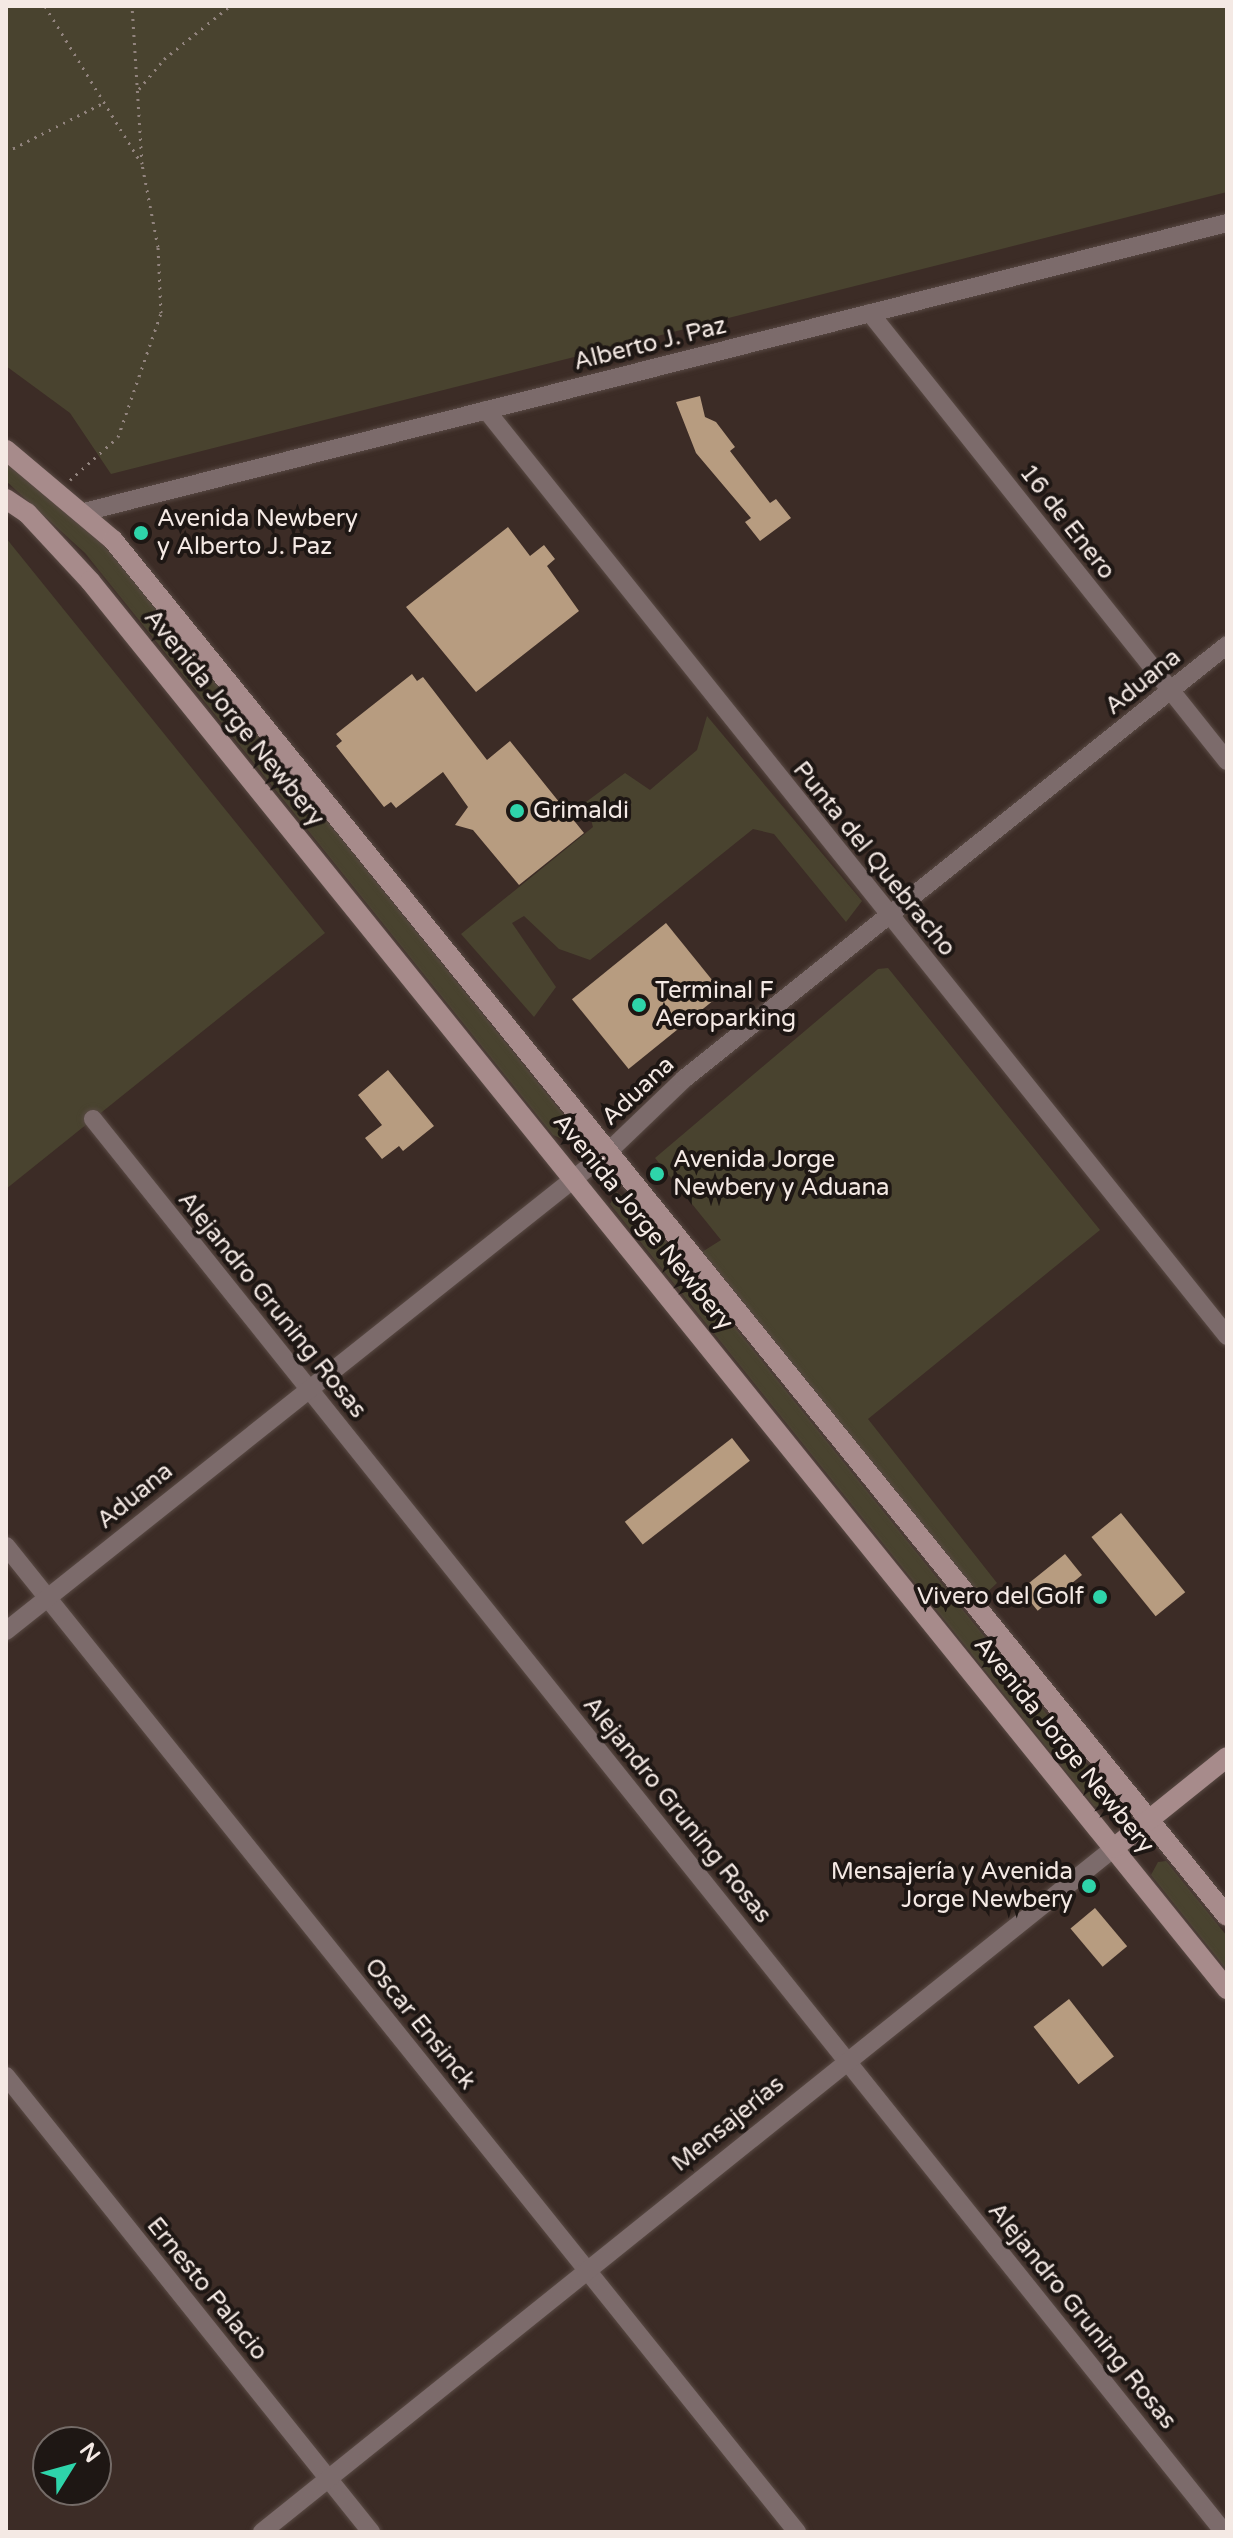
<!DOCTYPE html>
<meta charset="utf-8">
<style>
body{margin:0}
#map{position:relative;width:1233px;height:2538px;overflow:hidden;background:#3c2c26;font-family:"Varela Round",sans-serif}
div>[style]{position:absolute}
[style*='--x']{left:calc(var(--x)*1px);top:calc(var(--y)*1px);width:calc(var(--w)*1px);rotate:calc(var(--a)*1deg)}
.green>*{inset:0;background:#49432f}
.building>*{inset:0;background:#b79c80;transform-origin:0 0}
.path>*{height:3px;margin-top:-1.5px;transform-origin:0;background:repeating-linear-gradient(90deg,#92847e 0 2px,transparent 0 8px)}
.roads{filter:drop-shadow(0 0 2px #594a44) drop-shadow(0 0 2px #594a44)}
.street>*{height:18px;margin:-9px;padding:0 9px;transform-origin:9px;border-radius:9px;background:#7c6b6b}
.secondary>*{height:20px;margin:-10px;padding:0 10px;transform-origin:10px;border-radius:10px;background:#a78b8b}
.dots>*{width:22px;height:22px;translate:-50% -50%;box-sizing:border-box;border:4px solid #1e1714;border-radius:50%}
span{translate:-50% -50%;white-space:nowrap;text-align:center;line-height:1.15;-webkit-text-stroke:8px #1e1714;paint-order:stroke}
.street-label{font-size:24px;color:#f4e9e4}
.poi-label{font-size:24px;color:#f4e9e4}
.left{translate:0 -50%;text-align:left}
.right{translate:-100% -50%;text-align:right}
.frame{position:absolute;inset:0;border:8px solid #f4e9e4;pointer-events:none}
.north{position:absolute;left:32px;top:2426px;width:80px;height:80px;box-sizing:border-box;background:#1e1714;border:2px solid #746b67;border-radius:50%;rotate:53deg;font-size:22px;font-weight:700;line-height:32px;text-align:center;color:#f4e9e4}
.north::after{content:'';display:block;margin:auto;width:28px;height:36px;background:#2ed4aa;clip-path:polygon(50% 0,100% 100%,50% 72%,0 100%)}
</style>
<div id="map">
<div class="green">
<i style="clip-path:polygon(6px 6px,1227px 6px,1227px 192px,111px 474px,70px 413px,6px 366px)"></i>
<i style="clip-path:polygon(6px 461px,55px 498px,112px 554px,571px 1124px,569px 1131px,560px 1138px,553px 1135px,85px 553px,6px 481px)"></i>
<i style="clip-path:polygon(6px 538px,325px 933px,6px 1189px)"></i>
<i style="clip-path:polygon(707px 716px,862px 901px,846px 922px,774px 834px,753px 829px,590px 960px,559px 949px,524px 916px,512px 923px,556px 987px,534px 1017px,461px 934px,593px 827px,586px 802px,625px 773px,650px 790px,697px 750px)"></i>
<i style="clip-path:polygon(888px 968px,1100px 1230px,868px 1419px,997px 1583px,981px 1598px,702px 1252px,721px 1240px,655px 1158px,878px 969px)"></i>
<i style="clip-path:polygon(617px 1192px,637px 1206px,1026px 1688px,1112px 1796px,1110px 1803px,1102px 1809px,1094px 1806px,610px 1204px)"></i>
<i style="clip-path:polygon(1166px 1861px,1227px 1936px,1227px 1970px,1151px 1875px,1158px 1862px)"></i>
</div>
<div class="building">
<i style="clip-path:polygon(700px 396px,705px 417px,716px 422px,735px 447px,730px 451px,770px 503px,776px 499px,791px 518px,760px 541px,745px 522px,751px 518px,696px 453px,676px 402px)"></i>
<i style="clip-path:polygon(508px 527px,530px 556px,544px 545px,555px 559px,547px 566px,579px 611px,476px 692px,406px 607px)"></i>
<i style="clip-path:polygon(412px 674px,417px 681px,423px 677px,487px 760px,510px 741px,584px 833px,519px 885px,473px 830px,455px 825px,468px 807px,443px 772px,396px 808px,391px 802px,384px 807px,336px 746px,342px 741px,336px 734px)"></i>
<i style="left:666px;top:923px;width:90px;height:121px;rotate:51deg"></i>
<i style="clip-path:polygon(388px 1070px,434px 1126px,403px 1151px,399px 1146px,382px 1159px,365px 1138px,382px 1125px,358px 1095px)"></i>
<i style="left:732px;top:1438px;width:29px;height:136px;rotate:52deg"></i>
<i style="left:1121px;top:1513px;width:102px;height:38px;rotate:51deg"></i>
<i style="left:1065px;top:1554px;width:27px;height:57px;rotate:51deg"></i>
<i style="left:1095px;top:1908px;width:50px;height:32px;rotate:50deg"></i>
<i style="left:1069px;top:1999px;width:73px;height:45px;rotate:52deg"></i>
</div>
<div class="path">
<i style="--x:45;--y:6;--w:182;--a:58.5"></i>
<i style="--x:139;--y:89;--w:39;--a:-50"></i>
<i style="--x:164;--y:59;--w:85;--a:-38.8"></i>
<i style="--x:6;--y:152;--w:109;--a:-26.8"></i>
<i style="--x:70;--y:480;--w:64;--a:-41.9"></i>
<i style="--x:118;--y:437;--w:131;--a:-70.9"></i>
<i style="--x:161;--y:313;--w:66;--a:-92.6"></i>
<i style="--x:158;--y:247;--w:85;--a:-100.9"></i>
<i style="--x:142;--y:164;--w:158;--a:-93.6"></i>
</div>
<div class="roads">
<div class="street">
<i style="--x:870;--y:313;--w:573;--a:51.45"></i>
<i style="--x:486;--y:410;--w:1186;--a:51.33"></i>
<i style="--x:84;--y:512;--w:1179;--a:-14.19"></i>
<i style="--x:93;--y:1119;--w:1810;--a:51.33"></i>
<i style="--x:6;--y:1546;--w:1264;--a:51.26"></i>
<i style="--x:6;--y:1631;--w:772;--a:-38.53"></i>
<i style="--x:610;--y:1150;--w:103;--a:-43.8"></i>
<i style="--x:684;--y:1079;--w:695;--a:-38.63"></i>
<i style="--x:6;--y:2076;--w:584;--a:51.32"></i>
<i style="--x:262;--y:2532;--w:1093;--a:-38.76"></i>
</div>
<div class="secondary">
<i style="--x:6;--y:450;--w:140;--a:40.1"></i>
<i style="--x:113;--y:540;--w:1770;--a:51.01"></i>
<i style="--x:6;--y:499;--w:25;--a:34"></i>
<i style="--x:27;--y:513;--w:93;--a:47.2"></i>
<i style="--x:90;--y:581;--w:1810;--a:51.08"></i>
<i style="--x:1114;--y:1848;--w:145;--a:-38.8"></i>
</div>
</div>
<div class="dots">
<i style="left:141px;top:533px;background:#2ed4aa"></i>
<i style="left:517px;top:811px;background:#2ed4aa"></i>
<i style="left:639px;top:1005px;background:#2ed4aa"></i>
<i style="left:657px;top:1174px;background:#2ed4aa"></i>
<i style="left:1100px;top:1597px;background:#2ed4aa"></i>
<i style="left:1089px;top:1886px;background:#2ed4aa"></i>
</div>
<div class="street-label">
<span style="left:650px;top:344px;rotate:-14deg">Alberto J. Paz</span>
<span style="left:1067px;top:522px;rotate:52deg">16 de Enero</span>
<span style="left:1143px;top:682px;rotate:-39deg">Aduana</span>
<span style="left:234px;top:718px;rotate:51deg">Avenida Jorge Newbery</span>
<span style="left:874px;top:859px;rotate:51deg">Punta del Quebracho</span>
<span style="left:638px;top:1091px;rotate:-43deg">Aduana</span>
<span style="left:643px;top:1222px;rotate:51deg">Avenida Jorge Newbery</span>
<span style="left:272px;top:1305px;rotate:51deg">Alejandro Gruning Rosas</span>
<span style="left:135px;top:1496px;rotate:-39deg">Aduana</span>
<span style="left:1064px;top:1745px;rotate:51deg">Avenida Jorge Newbery</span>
<span style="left:677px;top:1810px;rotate:51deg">Alejandro Gruning Rosas</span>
<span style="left:420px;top:2024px;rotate:51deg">Oscar Ensinck</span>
<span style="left:728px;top:2124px;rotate:-39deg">Mensajerías</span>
<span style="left:207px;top:2289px;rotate:51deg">Ernesto Palacio</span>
<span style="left:1082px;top:2316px;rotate:51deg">Alejandro Gruning Rosas</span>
</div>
<div class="poi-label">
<span class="left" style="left:157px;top:533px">Avenida Newbery<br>y Alberto J. Paz</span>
<span class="left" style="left:533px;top:811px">Grimaldi</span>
<span class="left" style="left:655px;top:1005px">Terminal F<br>Aeroparking</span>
<span class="left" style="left:673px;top:1174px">Avenida Jorge<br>Newbery y Aduana</span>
<span class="right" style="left:1084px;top:1597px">Vivero del Golf</span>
<span class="right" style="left:1073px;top:1886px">Mensajería y Avenida<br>Jorge Newbery</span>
</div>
<div class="frame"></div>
<div class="north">N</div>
</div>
